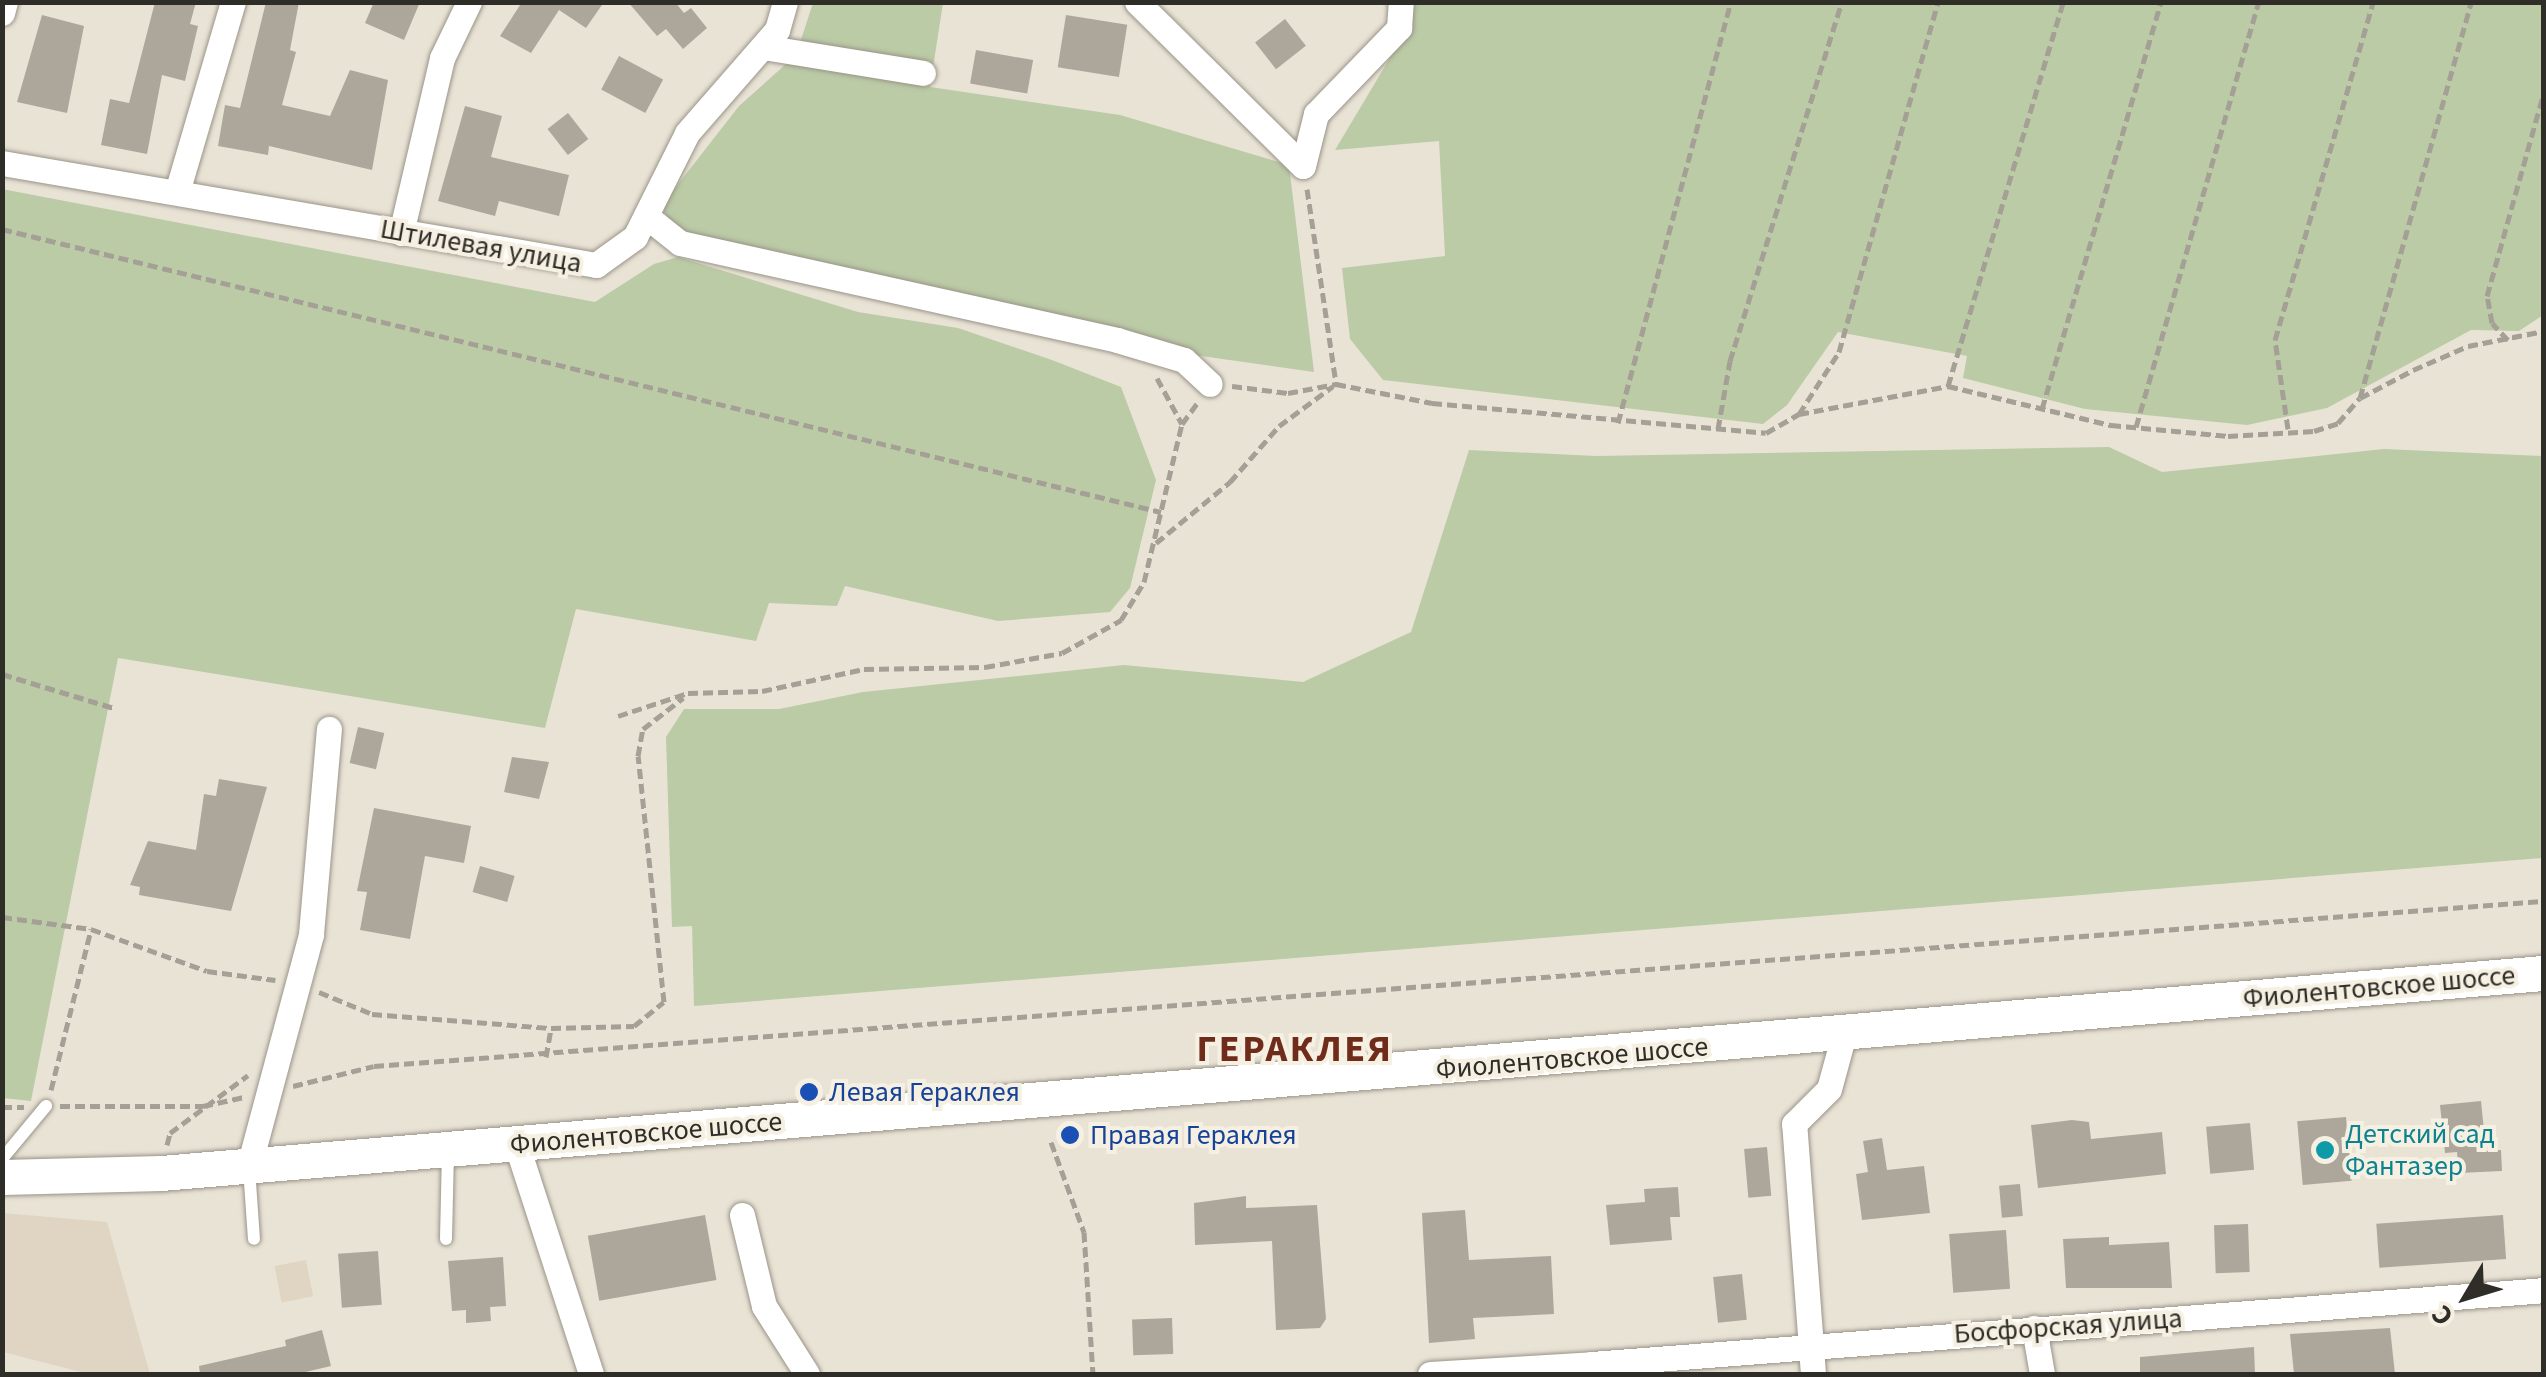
<!DOCTYPE html>
<meta charset="utf-8">
<style>
body{margin:0}
#map{position:relative;width:2546px;height:1377px;overflow:hidden;background:#e9e3d6;font-family:"Source Sans 3",sans-serif}
div>[style]{position:absolute}
[style*='--x']{left:calc(var(--x)*1px);top:calc(var(--y)*1px);width:calc(var(--w)*1px);rotate:calc(var(--a)*1deg)}
.built>*{inset:0;background:#dfd5c2;transform-origin:0 0}
.green>*{inset:0;background:#bbcba6}
.building>*{inset:0;background:#ada79b;transform-origin:0 0}
.path>*{height:5px;margin-top:-2.5px;transform-origin:0;background:repeating-linear-gradient(90deg,#a4a096 0 10px,transparent 0 15px)}
.roads{filter:drop-shadow(0 0 2px #9a9488) drop-shadow(0 0 2px #9a9488)}
.service>*{height:12px;margin:-6px;padding:0 6px;transform-origin:6px;border-radius:6px;background:#fff}
.minor>*{height:25px;margin:-12.5px;padding:0 12.5px;transform-origin:12.5px;border-radius:12.5px;background:#fff}
.secondary>*{height:35px;margin:-17.5px;padding:0 17.5px;transform-origin:17.5px;border-radius:17.5px;background:#fff}
.dots>*{width:28px;height:28px;translate:-50% -50%;box-sizing:border-box;border:5px solid #f6f0e3;border-radius:50%}
span{translate:-50% -50%;white-space:nowrap;text-align:center;line-height:1.15;-webkit-text-stroke:8px #f6f0e3;paint-order:stroke}
.street-label{font-size:28px;color:#2f2d28}
.transit-label{font-size:28px;color:#164399}
.left{translate:0 -50%;text-align:left}
.culture-label{font-size:28px;color:#0d838f}
.district-label{font-size:38px;color:#702c1a;font-weight:700;letter-spacing:2.5px}
.frame{position:absolute;inset:0;border:5px solid #2f2d28;pointer-events:none}
.north{position:absolute;left:2416px;top:1247px;width:100px;height:100px;-webkit-text-stroke:8px #f6f0e3;paint-order:stroke;rotate:232deg;font-size:28px;font-weight:700;line-height:40px;text-align:center;color:#2f2d28}
.north::after{content:'';display:block;margin:auto;width:35px;height:45px;background:#2f2d28;clip-path:polygon(50% 0,100% 100%,50% 72%,0 100%)}
</style>
<div id="map">
<div class="built">
<i style="clip-path:polygon(3px 1213px,107px 1222px,150px 1374px,89px 1374px,3px 1352px)"></i>
<i style="left:306px;top:1260px;width:37px;height:32px;rotate:79deg"></i>
</div>
<div class="green">
<i style="clip-path:polygon(813px 3px,943px 3px,930px 87px,1120px 115px,1289px 165px,1314px 372px,1187px 354px,685px 247px,661px 206px,739px 106px,796px 55px)"></i>
<i style="clip-path:polygon(1409px 3px,2543px 3px,2543px 315px,2519px 331px,2471px 330px,2327px 408px,2247px 425px,2085px 409px,1963px 378px,1967px 356px,1838px 332px,1787px 405px,1763px 424px,1383px 380px,1350px 339px,1342px 268px,1445px 256px,1439px 141px,1335px 150px,1409px 26px)"></i>
<i style="clip-path:polygon(2px 189px,595px 302px,654px 264px,678px 257px,858px 312px,958px 328px,1052px 360px,1121px 387px,1156px 480px,1130px 588px,1110px 612px,998px 621px,845px 586px,837px 606px,769px 603px,756px 641px,576px 609px,545px 728px,118px 658px,31px 1101px,3px 1098px)"></i>
<i style="clip-path:polygon(2109px 447px,2162px 472px,2384px 449px,2543px 456px,2543px 858px,694px 1006px,692px 926px,672px 927px,666px 737px,684px 709px,779px 709px,863px 692px,1124px 665px,1303px 682px,1411px 632px,1469px 450px,1596px 456px)"></i>
</div>
<div class="building">
<i style="clip-path:polygon(155px 2px,196px 2px,190px 24px,198px 26px,185px 81px,162px 75px,147px 154px,101px 145px,110px 99px,129px 103px)"></i>
<i style="clip-path:polygon(266px 2px,299px 2px,290px 50px,296px 52px,282px 105px,330px 116px,350px 70px,388px 80px,372px 170px,269px 146px,268px 155px,218px 146px,225px 105px,240px 108px)"></i>
<i style="clip-path:polygon(374px 2px,420px 2px,404px 40px,365px 23px)"></i>
<i style="clip-path:polygon(522px 2px,604px 2px,586px 28px,559px 10px,531px 53px,500px 36px)"></i>
<i style="clip-path:polygon(628px 2px,675px 2px,684px 13px,691px 8px,707px 28px,683px 49px,666px 29px,657px 36px)"></i>
<i style="clip-path:polygon(42px 15px,84px 26px,67px 113px,17px 102px)"></i>
<i style="left:1066px;top:15px;width:62px;height:53px;rotate:9deg"></i>
<i style="left:1285px;top:19px;width:34px;height:38px;rotate:52deg"></i>
<i style="left:976px;top:50px;width:58px;height:34px;rotate:10deg"></i>
<i style="left:619px;top:56px;width:50px;height:38px;rotate:28deg"></i>
<i style="clip-path:polygon(465px 106px,502px 116px,491px 157px,569px 175px,559px 216px,499px 201px,495px 216px,438px 201px)"></i>
<i style="left:568px;top:113px;width:33px;height:26px;rotate:52deg"></i>
<i style="left:358px;top:727px;width:27px;height:37px;rotate:13deg"></i>
<i style="clip-path:polygon(512px 757px,549px 762px,539px 799px,504px 792px)"></i>
<i style="clip-path:polygon(219px 779px,267px 787px,231px 911px,139px 895px,140px 887px,130px 885px,148px 841px,196px 850px,204px 794px,216px 796px)"></i>
<i style="clip-path:polygon(374px 808px,471px 826px,464px 863px,425px 856px,410px 939px,360px 930px,367px 892px,357px 891px)"></i>
<i style="left:480px;top:866px;width:36px;height:27px;rotate:16deg"></i>
<i style="clip-path:polygon(2481px 1101px,2486px 1151px,2501px 1150px,2502px 1171px,2459px 1173px,2457px 1152px,2445px 1153px,2440px 1105px)"></i>
<i style="left:2346px;top:1117px;width:64px;height:49px;rotate:85deg"></i>
<i style="clip-path:polygon(2072px 1120px,2089px 1122px,2091px 1139px,2162px 1132px,2166px 1174px,2038px 1188px,2031px 1125px)"></i>
<i style="left:2250px;top:1123px;width:47px;height:44px;rotate:85deg"></i>
<i style="clip-path:polygon(1882px 1138px,1887px 1170px,1924px 1166px,1930px 1213px,1862px 1220px,1856px 1174px,1868px 1172px,1863px 1141px)"></i>
<i style="left:1767px;top:1147px;width:49px;height:23px;rotate:85deg"></i>
<i style="left:2020px;top:1184px;width:32px;height:21px;rotate:85deg"></i>
<i style="clip-path:polygon(1678px 1187px,1680px 1217px,1670px 1217px,1672px 1240px,1610px 1245px,1606px 1205px,1645px 1202px,1644px 1189px)"></i>
<i style="clip-path:polygon(1246px 1196px,1246px 1208px,1317px 1205px,1326px 1319px,1320px 1328px,1276px 1330px,1272px 1241px,1195px 1245px,1194px 1203px)"></i>
<i style="clip-path:polygon(1465px 1210px,1469px 1260px,1551px 1256px,1554px 1314px,1473px 1318px,1475px 1339px,1429px 1343px,1422px 1213px)"></i>
<i style="left:705px;top:1215px;width:66px;height:119px;rotate:80deg"></i>
<i style="left:2503px;top:1215px;width:44px;height:127px;rotate:86deg"></i>
<i style="left:2248px;top:1224px;width:48px;height:34px;rotate:88deg"></i>
<i style="left:2006px;top:1230px;width:59px;height:57px;rotate:86deg"></i>
<i style="clip-path:polygon(2109px 1237px,2109px 1245px,2169px 1242px,2172px 1288px,2066px 1288px,2063px 1239px)"></i>
<i style="left:378px;top:1251px;width:54px;height:40px;rotate:86deg"></i>
<i style="clip-path:polygon(503px 1257px,506px 1306px,490px 1307px,491px 1321px,466px 1323px,466px 1310px,452px 1311px,448px 1261px)"></i>
<i style="left:1742px;top:1274px;width:46px;height:29px;rotate:84deg"></i>
<i style="left:1172px;top:1318px;width:36px;height:40px;rotate:88deg"></i>
<i style="clip-path:polygon(2390px 1328px,2395px 1374px,2294px 1374px,2290px 1334px)"></i>
<i style="clip-path:polygon(322px 1330px,331px 1366px,297px 1374px,200px 1374px,199px 1366px,286px 1346px,285px 1340px)"></i>
<i style="clip-path:polygon(2254px 1347px,2255px 1374px,2140px 1374px,2140px 1357px)"></i>
</div>
<div class="path">
<i style="--x:1307;--y:189;--w:197;--a:81.5"></i>
<i style="--x:2;--y:229;--w:1193;--a:13.72"></i>
<i style="--x:2508;--y:340;--w:23;--a:-133"></i>
<i style="--x:2492;--y:323;--w:27;--a:-100"></i>
<i style="--x:2487;--y:296;--w:212;--a:-74.4"></i>
<i style="--x:1157;--y:378;--w:52;--a:61.5"></i>
<i style="--x:1232;--y:386;--w:56;--a:7.1"></i>
<i style="--x:1288;--y:393;--w:49;--a:-10.6"></i>
<i style="--x:1336;--y:384;--w:98;--a:11.2"></i>
<i style="--x:1432;--y:403;--w:335;--a:5.1"></i>
<i style="--x:1766;--y:433;--w:38;--a:-30"></i>
<i style="--x:1799;--y:414;--w:152;--a:-10.6"></i>
<i style="--x:1948;--y:386;--w:168;--a:13.5"></i>
<i style="--x:2111;--y:425;--w:118;--a:5.4"></i>
<i style="--x:2228;--y:436;--w:86;--a:-3.3"></i>
<i style="--x:2314;--y:431;--w:25;--a:-18"></i>
<i style="--x:2338;--y:423;--w:33;--a:-49"></i>
<i style="--x:2360;--y:398;--w:60;--a:-27.8"></i>
<i style="--x:2413;--y:370;--w:60;--a:-23.6"></i>
<i style="--x:2468;--y:346;--w:77;--a:-11.2"></i>
<i style="--x:1948;--y:386;--w:401;--a:-73.3"></i>
<i style="--x:2360;--y:398;--w:411;--a:-74.3"></i>
<i style="--x:2042;--y:409;--w:424;--a:-73.7"></i>
<i style="--x:1799;--y:414;--w:74;--a:-57.2"></i>
<i style="--x:1839;--y:352;--w:364;--a:-74.2"></i>
<i style="--x:1618;--y:423;--w:436;--a:-75"></i>
<i style="--x:2136;--y:427;--w:442;--a:-73.9"></i>
<i style="--x:1718;--y:429;--w:69;--a:-80"></i>
<i style="--x:1730;--y:361;--w:376;--a:-72.7"></i>
<i style="--x:2288;--y:429;--w:90;--a:-98.3"></i>
<i style="--x:2275;--y:340;--w:352;--a:-73.8"></i>
<i style="--x:1156;--y:543;--w:96;--a:-39.5"></i>
<i style="--x:1230;--y:482;--w:74;--a:-48.8"></i>
<i style="--x:1279;--y:426;--w:67;--a:-36.5"></i>
<i style="--x:2;--y:674;--w:117;--a:16.9"></i>
<i style="--x:618;--y:716;--w:74;--a:-18.2"></i>
<i style="--x:688;--y:693;--w:74;--a:-1.5"></i>
<i style="--x:762;--y:691;--w:104;--a:-12.2"></i>
<i style="--x:864;--y:669;--w:121;--a:-0.9"></i>
<i style="--x:985;--y:667;--w:78;--a:-10.3"></i>
<i style="--x:1062;--y:653;--w:68;--a:-29.2"></i>
<i style="--x:1121;--y:620;--w:44;--a:-58.8"></i>
<i style="--x:1144;--y:582;--w:163;--a:-76.5"></i>
<i style="--x:1182;--y:424;--w:26;--a:-54"></i>
<i style="--x:2;--y:917;--w:90;--a:7.7"></i>
<i style="--x:91;--y:929;--w:123;--a:19.9"></i>
<i style="--x:207;--y:971;--w:69;--a:7.5"></i>
<i style="--x:319;--y:992;--w:57;--a:22.5"></i>
<i style="--x:372;--y:1014;--w:180;--a:4.5"></i>
<i style="--x:546;--y:1057;--w:29;--a:-80"></i>
<i style="--x:551;--y:1028;--w:83;--a:-1.4"></i>
<i style="--x:634;--y:1026;--w:38;--a:-39"></i>
<i style="--x:664;--y:1002;--w:247;--a:-96"></i>
<i style="--x:638;--y:756;--w:27;--a:-80"></i>
<i style="--x:643;--y:729;--w:51;--a:-37.8"></i>
<i style="--x:293;--y:1086;--w:83;--a:-13.9"></i>
<i style="--x:374;--y:1066;--w:2176;--a:-4.35"></i>
<i style="--x:51;--y:1090;--w:166;--a:-76"></i>
<i style="--x:60;--y:1106;--w:143;--a:0"></i>
<i style="--x:203;--y:1106;--w:42;--a:-12.4"></i>
<i style="--x:2;--y:1107;--w:22;--a:0"></i>
<i style="--x:1051;--y:1142;--w:96;--a:69.9"></i>
<i style="--x:1084;--y:1232;--w:142;--a:86.4"></i>
<i style="--x:167;--y:1145;--w:12;--a:-76"></i>
<i style="--x:170;--y:1133;--w:97;--a:-36.6"></i>
</div>
<div class="roads">
<div class="service">
<i style="--x:2;--y:1159;--w:69;--a:-50.3"></i>
<i style="--x:249;--y:1168;--w:71;--a:86"></i>
<i style="--x:446;--y:1239;--w:87;--a:-88.7"></i>
</div>
<div class="minor">
<i style="--x:1137;--y:2;--w:233;--a:44.7"></i>
<i style="--x:1303;--y:166;--w:54;--a:-76"></i>
<i style="--x:1316;--y:114;--w:120;--a:-46"></i>
<i style="--x:1399;--y:28;--w:26;--a:-86"></i>
<i style="--x:2;--y:13;--w:11;--a:-75"></i>
<i style="--x:763;--y:47;--w:162;--a:9.2"></i>
<i style="--x:2;--y:163;--w:603;--a:9.74"></i>
<i style="--x:596;--y:265;--w:48;--a:-35.7"></i>
<i style="--x:635;--y:237;--w:116;--a:-63.4"></i>
<i style="--x:687;--y:133;--w:137;--a:-48.9"></i>
<i style="--x:777;--y:30;--w:29;--a:-74"></i>
<i style="--x:177;--y:192;--w:198;--a:-73.6"></i>
<i style="--x:646;--y:216;--w:43;--a:38.5"></i>
<i style="--x:680;--y:243;--w:448;--a:12.5"></i>
<i style="--x:1117;--y:340;--w:70;--a:16.6"></i>
<i style="--x:1184;--y:360;--w:35;--a:43"></i>
<i style="--x:401;--y:233;--w:180;--a:-76.8"></i>
<i style="--x:442;--y:58;--w:62;--a:-64.3"></i>
<i style="--x:516;--y:1143;--w:243;--a:72"></i>
<i style="--x:249;--y:1166;--w:240;--a:-75"></i>
<i style="--x:311;--y:934;--w:206;--a:-85"></i>
<i style="--x:742;--y:1215;--w:94;--a:76.4"></i>
<i style="--x:764;--y:1306;--w:80;--a:57.7"></i>
<i style="--x:2034;--y:1328;--w:47;--a:80.1"></i>
<i style="--x:1430;--y:1374;--w:162;--a:-3.5"></i>
<i style="--x:1592;--y:1374;--w:10;--a:-90"></i>
<i style="--x:1592;--y:1364;--w:955;--a:-4.44"></i>
<i style="--x:1813;--y:1374;--w:251;--a:-94.3"></i>
<i style="--x:1794;--y:1124;--w:49;--a:-45"></i>
<i style="--x:1829;--y:1089;--w:57;--a:-74.7"></i>
</div>
<div class="secondary">
<i style="--x:2;--y:1177;--w:159;--a:-1.4"></i>
<i style="--x:161;--y:1173;--w:2391;--a:-4.8"></i>
</div>
</div>
<div class="dots">
<i style="left:809px;top:1092px;background:#1a4fb4"></i>
<i style="left:1070px;top:1135px;background:#1a4fb4"></i>
<i style="left:2325px;top:1150px;background:#0f9aa8"></i>
</div>
<div class="street-label">
<span style="left:481px;top:246px;rotate:10deg">Штилевая улица</span>
<span style="left:2379px;top:987px;rotate:-5deg">Фиолентовское шоссе</span>
<span style="left:1572px;top:1058px;rotate:-5deg">Фиолентовское шоссе</span>
<span style="left:646px;top:1133px;rotate:-5deg">Фиолентовское шоссе</span>
<span style="left:2068px;top:1326px;rotate:-4deg">Босфорская улица</span>
</div>
<div class="transit-label">
<span class="left" style="left:829px;top:1092px">Левая Гераклея</span>
<span class="left" style="left:1090px;top:1135px">Правая Гераклея</span>
</div>
<div class="culture-label">
<span class="left" style="left:2345px;top:1150px">Детский сад<br>Фантазер</span>
</div>
<div class="district-label">
<span style="left:1295px;top:1050px">ГЕРАКЛЕЯ</span>
</div>
<div class="frame"></div>
<div class="north">С</div>
</div>
